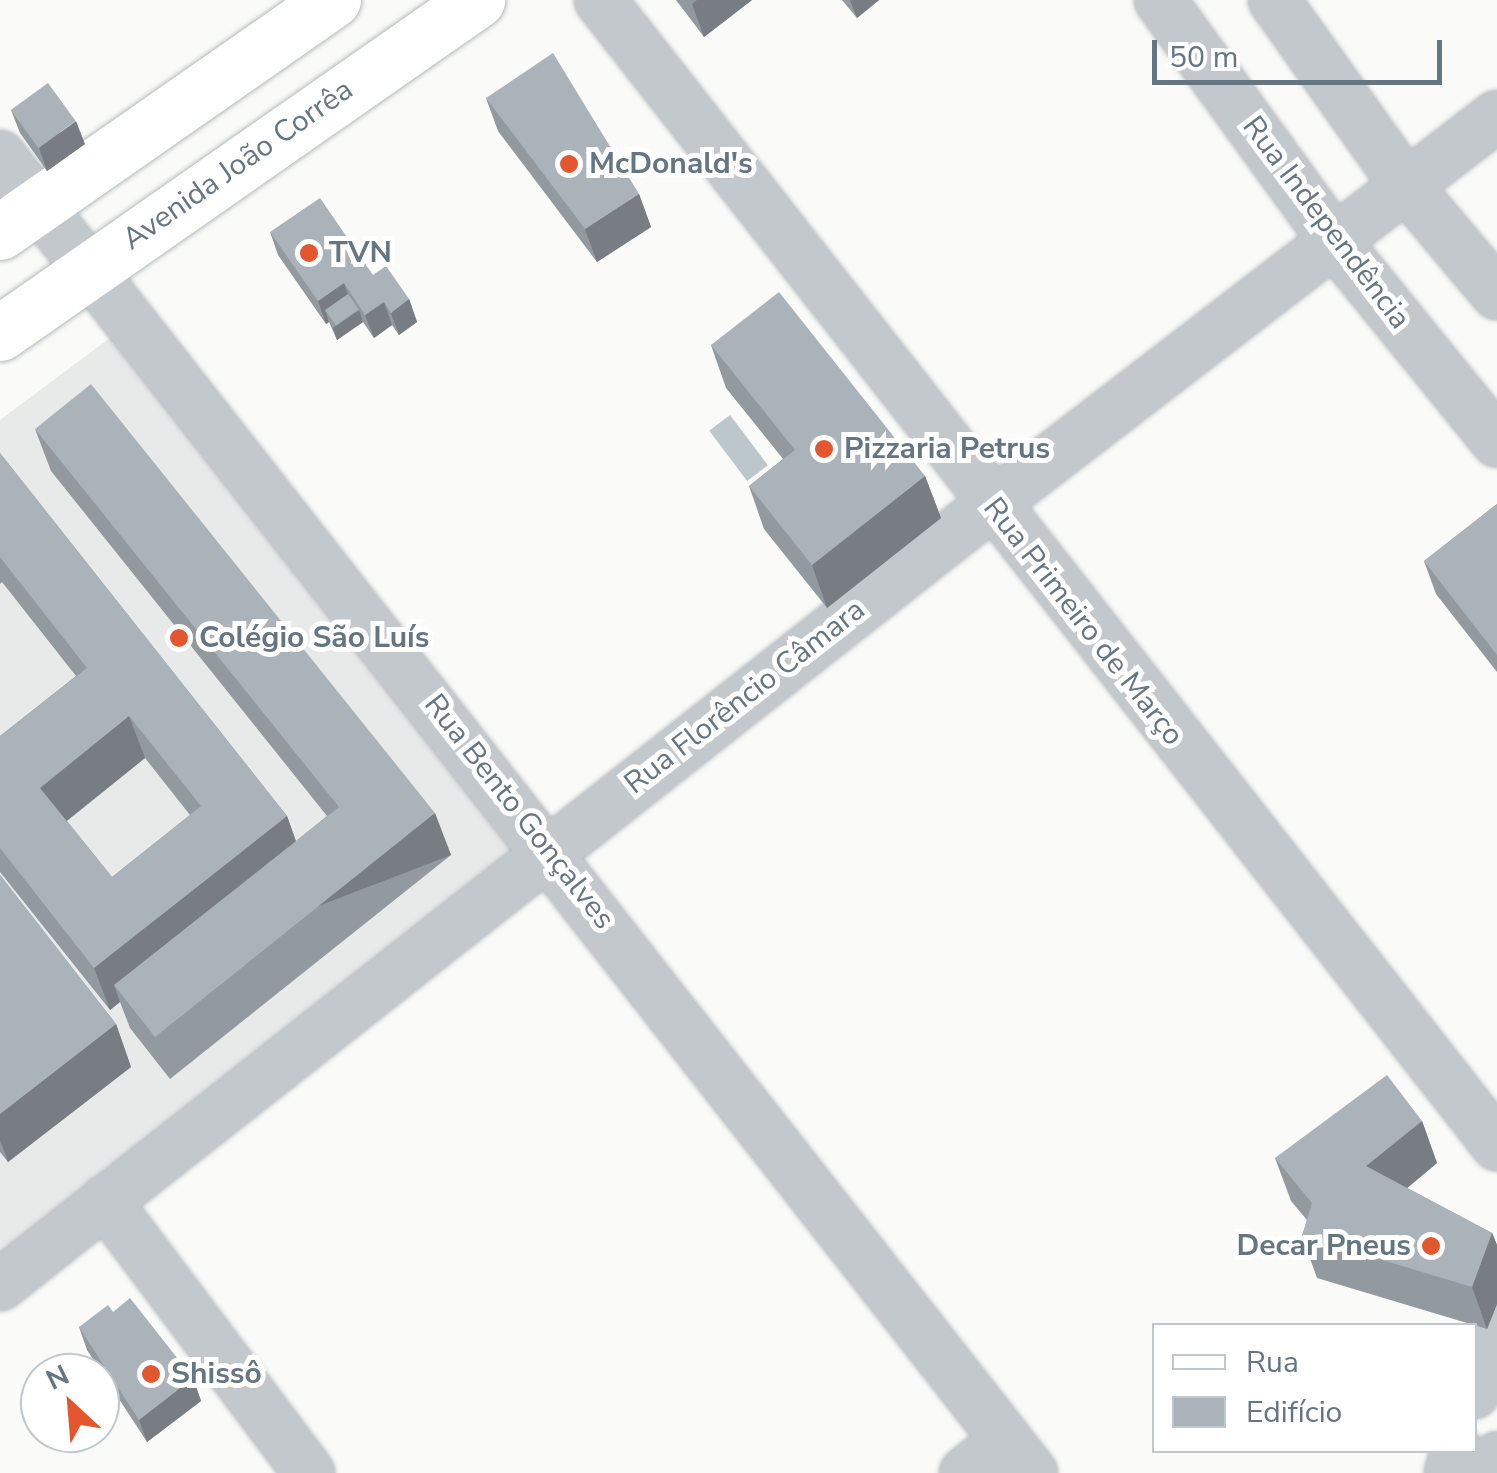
<!DOCTYPE html>
<meta charset="utf-8">
<style>
body{margin:0}
#map{position:relative;width:1497px;height:1473px;overflow:hidden;background:#fafaf8;font-family:"Nunito Sans",sans-serif}
div>[style]{position:absolute}
[style*='--x']{left:calc(var(--x)*1px);top:calc(var(--y)*1px);width:calc(var(--w)*1px);rotate:calc(var(--a)*1deg)}
.built>*{inset:0;background:#e8e9e9}
.water>*{inset:0;background:#bbc7cb;transform-origin:0 0}
.roads{filter:drop-shadow(0 0 2px #b5babe) drop-shadow(0 0 2px #b5babe)}
.minor>*{height:50px;margin:-25px;padding:0 25px;transform-origin:25px;border-radius:25px;background:#c3c8cc}
.major>*{height:55px;margin:-27.5px;padding:0 27.5px;transform-origin:27.5px;border-radius:27.5px;background:#fff}
.wall>*{inset:0;background:#929a9f}
.shaded-wall>*{inset:0;background:#777d82;transform-origin:0 0}
.building>*{inset:0;background:#aab3b9;transform-origin:0 0}
.dots>*{width:28px;height:28px;translate:-50% -50%;box-sizing:border-box;border:5px solid #fff;border-radius:50%}
span{translate:-50% -50%;white-space:nowrap;text-align:center;line-height:1.15;-webkit-text-stroke:10px #fff;paint-order:stroke}
.poi-label{font-size:30px;color:#657683;font-weight:700}
.left{translate:0 -50%;text-align:left}
.right{translate:-100% -50%;text-align:right}
.street-label{font-size:30px;color:#657683}
.legend{position:absolute;left:1152px;top:1323px;width:325px;height:130px;box-sizing:border-box;background:#fff;border:2px solid #c1c8cd;margin:0;padding:12px 18px;list-style:none;font-size:30px;color:#657683}
.legend li{display:flex;align-items:center;gap:20px;height:50px}
.legend b{width:50px;border:2px solid #c1c8cd}
.north{position:absolute;left:20px;top:1353px;width:100px;height:100px;box-sizing:border-box;background:#fff;border:2px solid #c1c8cd;border-radius:50%;rotate:334deg;font-size:28px;font-weight:700;line-height:40px;text-align:center;color:#657683}
.north::after{content:'';display:block;margin:auto;width:35px;height:45px;background:#e4572e;clip-path:polygon(50% 0,100% 100%,50% 72%,0 100%)}
.scale{position:absolute;left:1152px;top:40px;width:290px;height:45px;box-sizing:border-box;border:5px solid #657683;border-top:0;padding-left:12px;font-size:30px;line-height:35px;white-space:nowrap;color:#657683;-webkit-text-stroke:8px #fff;paint-order:stroke}
</style>
<div id="map">
<div class="built">
<i style="clip-path:polygon(118px 332px,528px 856px,0 1263px,0 420px)"></i>
</div>
<div class="water">
<i style="left:730px;top:415px;width:63px;height:26px;rotate:53deg"></i>
</div>
<div class="roads">
<div class="minor">
<i style="--x:600;--y:0;--w:1455;--a:51.92"></i>
<i style="--x:1160;--y:0;--w:299;--a:54.1"></i>
<i style="--x:1335;--y:242;--w:257;--a:50.9"></i>
<i style="--x:1274;--y:0;--w:229;--a:54.6"></i>
<i style="--x:1407;--y:187;--w:140;--a:49.9"></i>
<i style="--x:0;--y:156;--w:1673;--a:51.92"></i>
<i style="--x:105;--y:1201;--w:340;--a:53.1"></i>
<i style="--x:0;--y:1285;--w:1261;--a:-38.21"></i>
<i style="--x:991;--y:505;--w:638;--a:-37.55"></i>
<i style="--x:1474;--y:1393;--w:68;--a:-70.2"></i>
<i style="--x:965;--y:1473;--w:51;--a:-38.7"></i>
<i style="--x:1450;--y:1473;--w:24;--a:-75"></i>
<i style="--x:1493;--y:1473;--w:16;--a:-75"></i>
</div>
<div class="major">
<i style="--x:0;--y:232;--w:406;--a:-34.9"></i>
<i style="--x:0;--y:333;--w:582;--a:-34.92"></i>
</div>
</div>
<div class="wall">
<i style="clip-path:polygon(676px 0,752px 0,704px 37px)"></i>
<i style="clip-path:polygon(842px 0,879px 0,857px 18px)"></i>
<i style="clip-path:polygon(486px 98px,639px 194px,651px 227px,597px 262px,498px 131px)"></i>
<i style="clip-path:polygon(11px 110px,85px 144px,47px 171px,20px 133px)"></i>
<i style="clip-path:polygon(270px 232px,373px 275px,409px 299px,417px 322px,399px 335px,392px 325px,374px 338px,363px 322px,337px 340px,329px 322px,326px 324px,278px 255px)"></i>
<i style="clip-path:polygon(711px 345px,925px 476px,941px 518px,827px 608px,764px 529px,749px 486px,783px 459px,726px 388px)"></i>
<i style="clip-path:polygon(evenodd,35px 429px,451px 855px,170px 1079px,130px 1028px,120px 1002px,110px 1010px,0 872px,0 736px,76px 676px,2px 582px,0 584px,0 453px,287px 816px,296px 841px,327px 816px,51px 471px,35px 429px,145px 758px,190px 815px,112px 877px,67px 821px,145px 758px)"></i>
<i style="clip-path:polygon(1497px 504px,1497px 672px,1436px 594px,1424px 561px)"></i>
<i style="clip-path:polygon(0 875px,116px 1024px,131px 1067px,8px 1162px,0 1152px)"></i>
<i style="clip-path:polygon(1422px 1121px,1437px 1163px,1407px 1188px,1492px 1233px,1497px 1245px,1497px 1304px,1487px 1329px,1317px 1278px,1302px 1236px,1307px 1220px,1291px 1201px,1275px 1158px)"></i>
<i style="clip-path:polygon(113px 1312px,193px 1378px,201px 1401px,147px 1442px,87px 1350px,79px 1327px)"></i>
</div>
<div class="shaded-wall">
<i style="clip-path:polygon(697px 0,752px 0,704px 37px,692px 4px)"></i>
<i style="clip-path:polygon(850px 0,879px 0,857px 18px)"></i>
<i style="clip-path:polygon(76px 121px,85px 144px,47px 171px,39px 148px)"></i>
<i style="clip-path:polygon(639px 194px,651px 227px,597px 262px,585px 229px)"></i>
<i style="clip-path:polygon(344px 283px,352px 306px,325px 310px,329px 322px,326px 324px,318px 301px)"></i>
<i style="clip-path:polygon(409px 299px,417px 322px,399px 335px,391px 313px)"></i>
<i style="clip-path:polygon(384px 302px,392px 325px,374px 338px,365px 315px)"></i>
<i style="clip-path:polygon(359px 310px,363px 322px,337px 340px,333px 328px)"></i>
<i style="clip-path:polygon(925px 476px,941px 518px,827px 608px,812px 565px)"></i>
<i style="clip-path:polygon(129px 716px,145px 758px,55px 830px,40px 788px)"></i>
<i style="left:435px;top:813px;width:45px;height:359px;rotate:69deg"></i>
<i style="clip-path:polygon(287px 816px,302px 859px,114px 985px,120px 1002px,110px 1010px,94px 968px)"></i>
<i style="clip-path:polygon(116px 1024px,131px 1067px,8px 1162px,0 1140px,0 1114px)"></i>
<i style="clip-path:polygon(1422px 1121px,1437px 1163px,1382px 1209px,1366px 1166px)"></i>
<i style="clip-path:polygon(1492px 1233px,1497px 1245px,1497px 1304px,1487px 1329px,1472px 1287px)"></i>
<i style="clip-path:polygon(193px 1378px,201px 1401px,147px 1442px,139px 1420px)"></i>
</div>
<div class="building">
<i style="clip-path:polygon(553px 53px,639px 194px,585px 229px,486px 98px)"></i>
<i style="left:48px;top:83px;width:47px;height:46px;rotate:54deg"></i>
<i style="clip-path:polygon(320px 198px,373px 275px,386px 266px,409px 299px,391px 313px,384px 302px,365px 315px,344px 283px,318px 301px,270px 232px)"></i>
<i style="clip-path:polygon(779px 292px,925px 476px,812px 565px,749px 486px,795px 450px,711px 345px)"></i>
<i style="left:348px;top:294px;width:19px;height:28px;rotate:55deg"></i>
<i style="clip-path:polygon(91px 384px,435px 813px,155px 1037px,114px 985px,339px 807px,35px 429px)"></i>
<i style="clip-path:polygon(evenodd,0 453px,287px 816px,94px 968px,0 848px,0 736px,87px 668px,0 557px,0 453px,129px 716px,201px 806px,112px 877px,40px 788px,129px 716px)"></i>
<i style="clip-path:polygon(1497px 504px,1497px 655px,1424px 561px)"></i>
<i style="clip-path:polygon(0 875px,116px 1024px,0 1114px)"></i>
<i style="clip-path:polygon(1387px 1075px,1422px 1121px,1366px 1166px,1492px 1233px,1472px 1287px,1302px 1236px,1312px 1203px,1275px 1158px)"></i>
<i style="clip-path:polygon(130px 1298px,193px 1378px,139px 1420px,79px 1327px,108px 1305px,113px 1312px)"></i>
</div>
<div class="dots">
<i style="left:569px;top:164px;background:#e4572e"></i>
<i style="left:309px;top:253px;background:#e4572e"></i>
<i style="left:824px;top:449px;background:#e4572e"></i>
<i style="left:179px;top:638px;background:#e4572e"></i>
<i style="left:1431px;top:1246px;background:#e4572e"></i>
<i style="left:151px;top:1374px;background:#e4572e"></i>
</div>
<div class="poi-label">
<span class="left" style="left:589px;top:164px">McDonald's</span>
<span class="left" style="left:329px;top:253px">TVN</span>
<span class="left" style="left:844px;top:449px">Pizzaria Petrus</span>
<span class="left" style="left:199px;top:638px">Colégio São Luís</span>
<span class="right" style="left:1411px;top:1246px">Decar Pneus</span>
<span class="left" style="left:171px;top:1374px">Shissô</span>
</div>
<div class="street-label">
<span style="left:238px;top:165px;rotate:-35deg">Avenida João Corrêa</span>
<span style="left:1326px;top:223px;rotate:53deg">Rua Independência</span>
<span style="left:1083px;top:622px;rotate:52deg">Rua Primeiro de Março</span>
<span style="left:745px;top:697px;rotate:-38deg">Rua Florêncio Câmara</span>
<span style="left:519px;top:812px;rotate:52deg">Rua Bento Gonçalves</span>
</div>
<ul class="legend">
<li><b style="height:12px;background:#fff"></b>Rua</li>
<li><b style="height:28px;background:#aab3b9"></b>Edifício</li>
</ul>
<div class="north">N</div>
<div class="scale">50 m</div>
</div>
